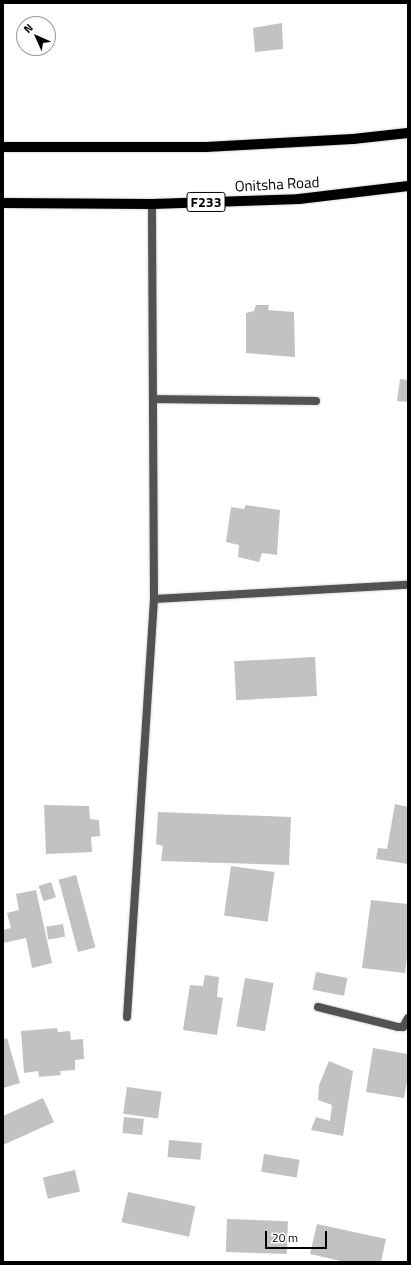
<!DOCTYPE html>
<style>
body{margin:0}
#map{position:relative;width:411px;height:1265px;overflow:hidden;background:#fff;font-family:"Titillium Web",sans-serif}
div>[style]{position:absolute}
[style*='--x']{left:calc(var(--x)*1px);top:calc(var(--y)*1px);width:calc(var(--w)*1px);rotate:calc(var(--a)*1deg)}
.building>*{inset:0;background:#c2c2c2;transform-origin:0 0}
.roads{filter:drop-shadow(0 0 1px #dbdbdb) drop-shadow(0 0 1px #dbdbdb)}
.minor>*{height:8px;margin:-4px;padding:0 4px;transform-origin:4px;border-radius:4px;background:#525252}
.primary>*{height:10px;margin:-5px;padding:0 5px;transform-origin:5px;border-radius:5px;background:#000}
span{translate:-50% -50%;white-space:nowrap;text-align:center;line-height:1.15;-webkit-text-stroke:4px #fff;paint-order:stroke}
.shield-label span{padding:1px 3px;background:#fff;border:1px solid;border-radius:3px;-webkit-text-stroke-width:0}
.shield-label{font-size:14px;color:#000;font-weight:700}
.street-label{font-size:15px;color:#000}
.frame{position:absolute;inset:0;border:4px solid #000;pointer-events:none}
.north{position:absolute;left:16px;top:16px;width:40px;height:40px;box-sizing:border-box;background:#fff;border:1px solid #999;border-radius:50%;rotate:315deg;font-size:11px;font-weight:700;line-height:16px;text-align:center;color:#000}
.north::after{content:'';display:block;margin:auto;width:14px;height:18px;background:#000;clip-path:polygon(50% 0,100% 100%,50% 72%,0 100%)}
.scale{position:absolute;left:265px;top:1231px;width:62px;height:18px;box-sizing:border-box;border:2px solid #000;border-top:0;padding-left:5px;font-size:12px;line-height:14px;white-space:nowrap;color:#000;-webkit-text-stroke:3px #fff;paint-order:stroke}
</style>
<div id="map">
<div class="building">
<i style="clip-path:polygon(282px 23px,283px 49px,255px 52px,253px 28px)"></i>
<i style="clip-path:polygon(256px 305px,269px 305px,268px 310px,294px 312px,295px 357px,246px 353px,246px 313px,254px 311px)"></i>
<i style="clip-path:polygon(400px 379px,408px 380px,408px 402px,397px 401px)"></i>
<i style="clip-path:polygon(246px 505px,280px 510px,277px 555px,262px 553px,259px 562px,238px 557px,239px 545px,226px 542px,231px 507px,244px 509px)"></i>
<i style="left:315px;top:657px;width:39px;height:81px;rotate:87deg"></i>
<i style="clip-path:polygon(395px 804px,408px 807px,408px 864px,376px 859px,378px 848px,387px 849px)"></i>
<i style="clip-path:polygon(44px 805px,89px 806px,90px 819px,99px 820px,100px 836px,91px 837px,92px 852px,46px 854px)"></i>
<i style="clip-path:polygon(158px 812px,291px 817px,289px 865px,161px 861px,163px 846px,156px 844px)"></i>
<i style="left:231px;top:866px;width:44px;height:50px;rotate:8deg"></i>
<i style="left:76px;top:875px;width:75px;height:18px;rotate:75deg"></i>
<i style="left:51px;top:882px;width:16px;height:13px;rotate:72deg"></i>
<i style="clip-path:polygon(36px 890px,52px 963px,32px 968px,26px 938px,3px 943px,3px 930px,11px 928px,7px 913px,19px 910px,16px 894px)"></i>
<i style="clip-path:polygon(371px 900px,408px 904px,408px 951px,405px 973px,362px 968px)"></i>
<i style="left:63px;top:924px;width:13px;height:17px;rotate:81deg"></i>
<i style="left:316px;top:972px;width:32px;height:18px;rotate:11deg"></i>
<i style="clip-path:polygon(205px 975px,219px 977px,217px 997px,223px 998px,217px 1035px,183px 1030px,190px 985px,203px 986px)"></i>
<i style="left:245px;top:978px;width:29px;height:49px;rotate:10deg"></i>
<i style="clip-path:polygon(57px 1028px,58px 1032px,70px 1031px,71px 1040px,83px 1039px,84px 1059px,75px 1060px,75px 1070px,60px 1071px,61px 1075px,39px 1077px,38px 1071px,24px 1073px,21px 1031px)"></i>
<i style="clip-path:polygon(7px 1038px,20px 1083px,3px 1088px,3px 1040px)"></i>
<i style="clip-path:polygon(373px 1048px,408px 1054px,408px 1076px,404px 1098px,366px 1092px)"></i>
<i style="clip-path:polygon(329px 1061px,353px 1071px,343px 1136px,311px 1130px,316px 1117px,330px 1121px,332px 1105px,318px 1100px,319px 1085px)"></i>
<i style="left:127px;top:1087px;width:35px;height:27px;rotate:8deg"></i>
<i style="clip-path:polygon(43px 1098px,54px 1122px,3px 1145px,3px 1116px)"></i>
<i style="left:124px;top:1117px;width:20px;height:16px;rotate:6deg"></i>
<i style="left:169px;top:1140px;width:33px;height:17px;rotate:5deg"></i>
<i style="left:264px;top:1154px;width:36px;height:18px;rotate:9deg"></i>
<i style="left:75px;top:1170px;width:22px;height:33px;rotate:77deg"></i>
<i style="left:128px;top:1192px;width:69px;height:31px;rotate:12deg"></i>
<i style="left:227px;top:1219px;width:61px;height:33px;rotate:2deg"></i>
<i style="clip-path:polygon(317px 1224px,386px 1239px,381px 1262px,345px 1262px,310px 1254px)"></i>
</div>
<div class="roads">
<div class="minor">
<i style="--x:153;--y:399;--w:163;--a:0.7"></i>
<i style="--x:154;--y:599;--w:254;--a:-3.2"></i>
<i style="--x:318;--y:1007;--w:82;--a:14"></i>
<i style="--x:398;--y:1027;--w:5;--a:0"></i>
<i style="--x:403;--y:1027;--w:10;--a:-61"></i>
<i style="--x:127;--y:1017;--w:419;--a:-86.3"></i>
<i style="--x:154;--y:599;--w:395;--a:-90.3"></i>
</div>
<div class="primary">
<i style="--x:3;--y:147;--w:203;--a:0"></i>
<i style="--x:206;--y:147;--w:147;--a:-3.1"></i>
<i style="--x:353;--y:139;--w:55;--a:-6.2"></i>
<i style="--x:3;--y:203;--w:149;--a:0.4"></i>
<i style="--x:152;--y:204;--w:147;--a:-1.9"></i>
<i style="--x:299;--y:199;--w:110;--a:-6.8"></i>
</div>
</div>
<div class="shield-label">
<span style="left:206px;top:202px">F233</span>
</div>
<div class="street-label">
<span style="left:277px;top:184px;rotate:-3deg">Onitsha Road</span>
</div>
<div class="frame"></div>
<div class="north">N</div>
<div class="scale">20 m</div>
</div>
